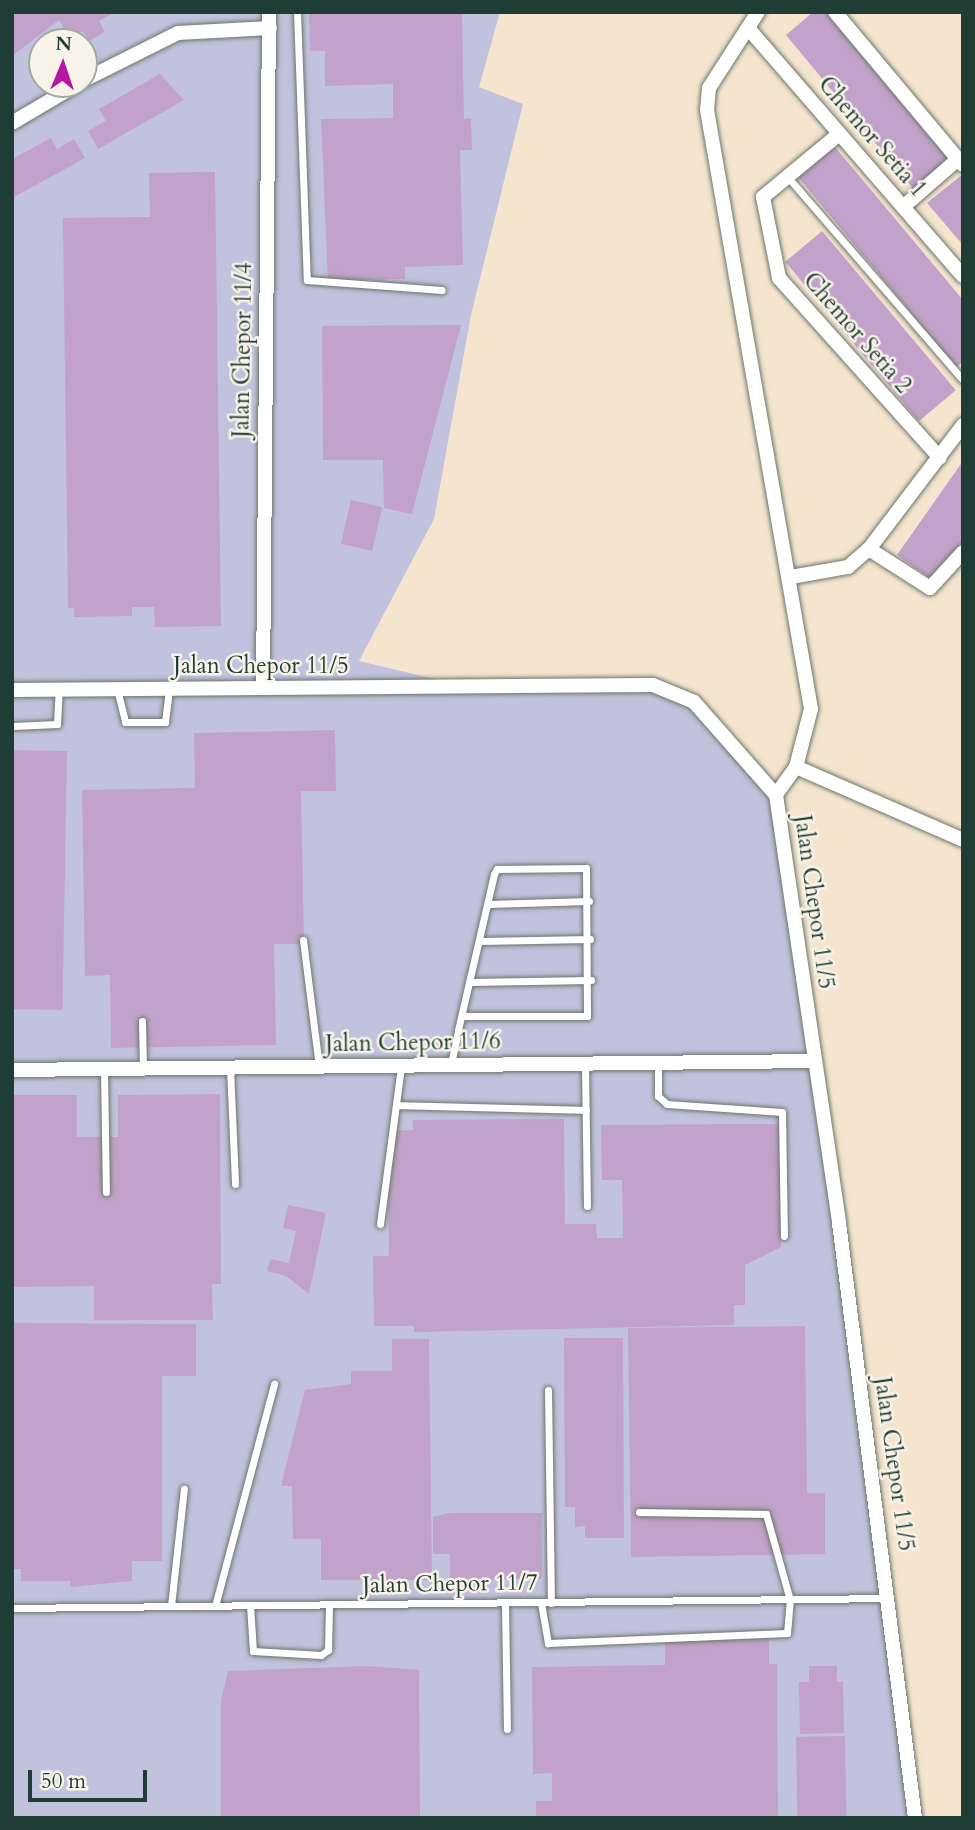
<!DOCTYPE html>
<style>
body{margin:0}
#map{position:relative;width:975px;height:1830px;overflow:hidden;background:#f5e5cf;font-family:Cardo,serif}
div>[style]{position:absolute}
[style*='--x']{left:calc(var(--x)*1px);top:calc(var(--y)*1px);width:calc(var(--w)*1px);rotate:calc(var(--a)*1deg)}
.industrial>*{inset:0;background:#c1c2dd}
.building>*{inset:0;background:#c2a2ca;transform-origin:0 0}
.roads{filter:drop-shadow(0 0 2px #6a786a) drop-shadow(0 0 2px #6a786a)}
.lane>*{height:7px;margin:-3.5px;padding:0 3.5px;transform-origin:3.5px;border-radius:3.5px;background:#fff}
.street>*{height:14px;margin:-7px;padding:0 7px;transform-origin:7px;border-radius:7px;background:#fff}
span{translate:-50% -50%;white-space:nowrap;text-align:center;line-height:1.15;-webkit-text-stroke:5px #f7f3e8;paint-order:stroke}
.street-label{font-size:23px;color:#1f3d34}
.frame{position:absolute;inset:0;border:14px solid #1f3d34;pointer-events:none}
.north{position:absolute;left:28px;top:28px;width:70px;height:70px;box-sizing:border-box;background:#f7f3e8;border:2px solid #a1aaa0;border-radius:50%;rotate:2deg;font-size:19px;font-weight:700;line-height:28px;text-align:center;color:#1f3d34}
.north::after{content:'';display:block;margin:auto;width:24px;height:32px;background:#b5179e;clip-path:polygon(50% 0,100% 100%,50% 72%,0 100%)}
.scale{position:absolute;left:28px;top:1770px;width:119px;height:32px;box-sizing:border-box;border:4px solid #1f3d34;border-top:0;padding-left:9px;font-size:21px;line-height:24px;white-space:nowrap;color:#1f3d34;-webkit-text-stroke:5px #f7f3e8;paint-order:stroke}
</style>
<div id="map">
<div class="industrial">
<i style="clip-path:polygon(evenodd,12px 12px,500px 12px,479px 87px,523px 104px,471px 315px,434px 519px,359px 661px,473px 688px,653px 685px,694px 702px,784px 799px,915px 1818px,12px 1818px,12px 12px,42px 42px,84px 42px,84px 84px,42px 84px,42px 42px)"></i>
</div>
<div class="building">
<i style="clip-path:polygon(12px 12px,115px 12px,99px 21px,105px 32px,89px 41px,83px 31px,70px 38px,59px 20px,12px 56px)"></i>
<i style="clip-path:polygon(309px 12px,462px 12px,464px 119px,471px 118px,472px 150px,460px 150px,463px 265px,405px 267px,405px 279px,328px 280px,321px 119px,393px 118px,393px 84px,325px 86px,325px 51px,310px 51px)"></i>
<i style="clip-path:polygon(813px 12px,831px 12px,953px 161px,916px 192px,786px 35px)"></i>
<i style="clip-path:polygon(160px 74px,184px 100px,98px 149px,88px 131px,106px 121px,99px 109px)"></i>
<i style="clip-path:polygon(51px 138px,57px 149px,74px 139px,85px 158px,12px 198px,12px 159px)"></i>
<i style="clip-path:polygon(835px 147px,963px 300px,963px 362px,956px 367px,798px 177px)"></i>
<i style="clip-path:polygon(215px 172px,221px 626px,155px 627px,154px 607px,132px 607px,132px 616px,74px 617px,74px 608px,68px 608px,63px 218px,150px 217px,149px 173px)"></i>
<i style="clip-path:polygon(963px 174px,963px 245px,927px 203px)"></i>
<i style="left:822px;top:231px;width:208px;height:48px;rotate:50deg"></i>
<i style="clip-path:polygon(461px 325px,412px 514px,384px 508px,383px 460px,323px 460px,322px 326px)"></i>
<i style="clip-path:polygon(963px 461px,963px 547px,937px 583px,897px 555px)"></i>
<i style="left:351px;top:500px;width:32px;height:45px;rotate:13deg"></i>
<i style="clip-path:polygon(335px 730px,336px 791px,301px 791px,304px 944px,274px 944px,276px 1045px,111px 1048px,110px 975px,85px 976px,82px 790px,195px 788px,194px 733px)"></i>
<i style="left:12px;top:750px;width:55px;height:259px;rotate:1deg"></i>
<i style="clip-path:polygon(220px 1094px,221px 1284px,212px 1284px,213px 1320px,94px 1320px,94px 1286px,12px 1287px,14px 1095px,77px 1095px,77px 1137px,118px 1137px,118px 1095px)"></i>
<i style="clip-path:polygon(564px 1119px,565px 1224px,596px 1224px,597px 1238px,623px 1238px,622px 1180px,602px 1180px,601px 1125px,784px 1124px,781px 1247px,745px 1265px,745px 1305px,734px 1305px,734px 1325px,414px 1332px,414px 1326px,374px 1326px,373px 1256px,389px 1256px,388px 1131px,413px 1130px,413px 1120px)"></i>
<i style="clip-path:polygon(288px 1205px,326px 1213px,309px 1294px,286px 1276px,267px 1271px,270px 1259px,289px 1263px,296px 1231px,283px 1228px)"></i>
<i style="clip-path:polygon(12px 1323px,196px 1324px,196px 1376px,162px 1376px,162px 1561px,132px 1561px,132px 1581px,70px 1587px,70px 1581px,21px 1581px,21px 1569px,12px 1569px)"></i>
<i style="clip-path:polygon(805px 1326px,807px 1493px,825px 1493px,825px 1554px,631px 1557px,628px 1328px)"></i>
<i style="clip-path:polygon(564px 1338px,623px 1338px,624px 1538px,585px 1538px,585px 1526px,575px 1527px,575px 1507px,565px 1507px)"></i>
<i style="clip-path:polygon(392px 1339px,429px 1339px,432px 1580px,321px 1580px,321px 1539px,293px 1539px,292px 1486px,281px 1486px,305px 1390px,351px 1384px,351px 1371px,392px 1371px)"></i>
<i style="clip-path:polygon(450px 1513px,542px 1513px,542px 1579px,450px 1580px,450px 1554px,433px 1554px,433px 1517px)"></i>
<i style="clip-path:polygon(769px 1639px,769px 1664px,777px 1664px,778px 1818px,536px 1818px,536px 1801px,552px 1801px,552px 1773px,533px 1774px,532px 1667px,665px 1665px,665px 1640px)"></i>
<i style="clip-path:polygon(366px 1666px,419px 1670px,420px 1818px,221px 1818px,221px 1700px,228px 1671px)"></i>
<i style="clip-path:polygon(809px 1666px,837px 1666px,837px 1682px,843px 1682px,844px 1733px,800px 1734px,799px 1682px,809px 1682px)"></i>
<i style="left:845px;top:1736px;width:82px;height:49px;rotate:89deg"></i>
</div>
<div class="roads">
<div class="lane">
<i style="--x:297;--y:12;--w:268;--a:87.9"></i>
<i style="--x:307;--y:280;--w:135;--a:4.2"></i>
<i style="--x:786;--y:175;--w:271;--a:49.2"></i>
<i style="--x:117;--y:689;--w:34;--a:76"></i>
<i style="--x:125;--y:722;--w:40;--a:0"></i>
<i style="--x:165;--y:722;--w:33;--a:-83"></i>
<i style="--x:12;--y:726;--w:45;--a:-2.5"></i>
<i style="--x:57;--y:724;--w:34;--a:-87"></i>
<i style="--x:488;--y:904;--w:101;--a:-1.7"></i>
<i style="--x:303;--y:940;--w:127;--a:82.8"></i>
<i style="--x:479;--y:941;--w:111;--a:-1"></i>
<i style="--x:469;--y:982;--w:122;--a:-0.9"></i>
<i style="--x:142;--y:1021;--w:47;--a:88.8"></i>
<i style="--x:658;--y:1063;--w:33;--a:90"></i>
<i style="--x:658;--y:1096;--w:12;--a:42"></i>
<i style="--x:667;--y:1104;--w:115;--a:4"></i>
<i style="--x:782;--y:1112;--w:124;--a:89.1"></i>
<i style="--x:451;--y:1064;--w:35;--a:-78"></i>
<i style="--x:458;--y:1030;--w:160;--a:-77"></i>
<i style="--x:494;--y:874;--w:6;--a:-59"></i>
<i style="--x:497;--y:869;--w:89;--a:-0.6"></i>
<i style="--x:586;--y:868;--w:148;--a:89.6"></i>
<i style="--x:587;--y:1016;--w:125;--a:180"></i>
<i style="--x:585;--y:1064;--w:142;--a:89.2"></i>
<i style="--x:230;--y:1068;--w:116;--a:87.5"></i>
<i style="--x:104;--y:1069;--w:123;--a:89.1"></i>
<i style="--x:396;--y:1105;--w:190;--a:1.5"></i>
<i style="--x:380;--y:1224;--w:159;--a:-82.4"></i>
<i style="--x:548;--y:1390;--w:213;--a:89.2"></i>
<i style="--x:541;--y:1603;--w:41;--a:80.1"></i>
<i style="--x:548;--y:1643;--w:239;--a:-2.4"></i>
<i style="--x:787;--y:1633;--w:33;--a:-85"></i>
<i style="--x:790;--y:1600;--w:89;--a:-105.6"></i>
<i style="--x:766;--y:1514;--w:127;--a:-179.1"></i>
<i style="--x:505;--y:1604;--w:125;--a:89.1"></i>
<i style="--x:250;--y:1605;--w:46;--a:86.3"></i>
<i style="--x:253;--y:1651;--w:68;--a:3.4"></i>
<i style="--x:321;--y:1655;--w:9;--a:-36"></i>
<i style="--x:328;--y:1650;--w:45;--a:-88.7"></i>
<i style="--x:171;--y:1606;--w:118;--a:-83.7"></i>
<i style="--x:215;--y:1606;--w:230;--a:-75.1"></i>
<i style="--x:12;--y:1608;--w:876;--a:-0.65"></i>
</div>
<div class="street">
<i style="--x:758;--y:12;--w:90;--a:122.8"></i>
<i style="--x:709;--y:88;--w:22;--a:95"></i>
<i style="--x:707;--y:110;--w:608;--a:80.15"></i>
<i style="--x:811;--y:709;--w:60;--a:104.5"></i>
<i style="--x:796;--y:767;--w:34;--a:126"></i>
<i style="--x:835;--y:12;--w:199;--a:50.1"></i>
<i style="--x:748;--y:28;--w:328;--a:49.1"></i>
<i style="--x:84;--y:80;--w:105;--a:-26.6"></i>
<i style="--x:178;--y:33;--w:92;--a:-3.1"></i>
<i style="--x:12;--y:123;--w:77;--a:-30.6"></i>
<i style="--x:839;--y:134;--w:99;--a:140.3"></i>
<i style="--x:763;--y:197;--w:83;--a:78.8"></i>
<i style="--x:779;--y:278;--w:241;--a:48.2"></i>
<i style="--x:903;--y:207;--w:73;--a:-41.1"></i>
<i style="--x:869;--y:549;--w:72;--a:32.6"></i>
<i style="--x:930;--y:588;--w:49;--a:-47.5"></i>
<i style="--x:791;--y:577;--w:58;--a:-10"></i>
<i style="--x:848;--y:567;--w:28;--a:-41"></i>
<i style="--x:869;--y:549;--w:156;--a:-52.8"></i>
<i style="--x:263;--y:688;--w:676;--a:-89.49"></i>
<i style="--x:12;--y:690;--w:641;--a:-0.45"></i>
<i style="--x:653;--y:685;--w:44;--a:22.5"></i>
<i style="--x:694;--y:702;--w:124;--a:48.6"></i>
<i style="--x:776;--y:795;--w:433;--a:81.6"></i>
<i style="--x:839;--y:1223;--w:600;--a:82.72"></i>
<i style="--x:796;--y:767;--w:182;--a:23.6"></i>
<i style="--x:12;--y:1070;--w:801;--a:-0.64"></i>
</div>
</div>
<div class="street-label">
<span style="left:872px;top:137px;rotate:49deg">Chemor Setia 1</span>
<span style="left:857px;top:333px;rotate:49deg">Chemor Setia 2</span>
<span style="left:243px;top:350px;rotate:-89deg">Jalan Chepor 11/4</span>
<span style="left:261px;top:666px">Jalan Chepor 11/5</span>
<span style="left:814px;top:902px;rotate:82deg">Jalan Chepor 11/5</span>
<span style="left:413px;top:1043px;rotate:-1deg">Jalan Chepor 11/6</span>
<span style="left:894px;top:1464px;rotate:82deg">Jalan Chepor 11/5</span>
<span style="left:450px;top:1584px;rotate:-1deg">Jalan Chepor 11/7</span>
</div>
<div class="frame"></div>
<div class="north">N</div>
<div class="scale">50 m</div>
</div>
